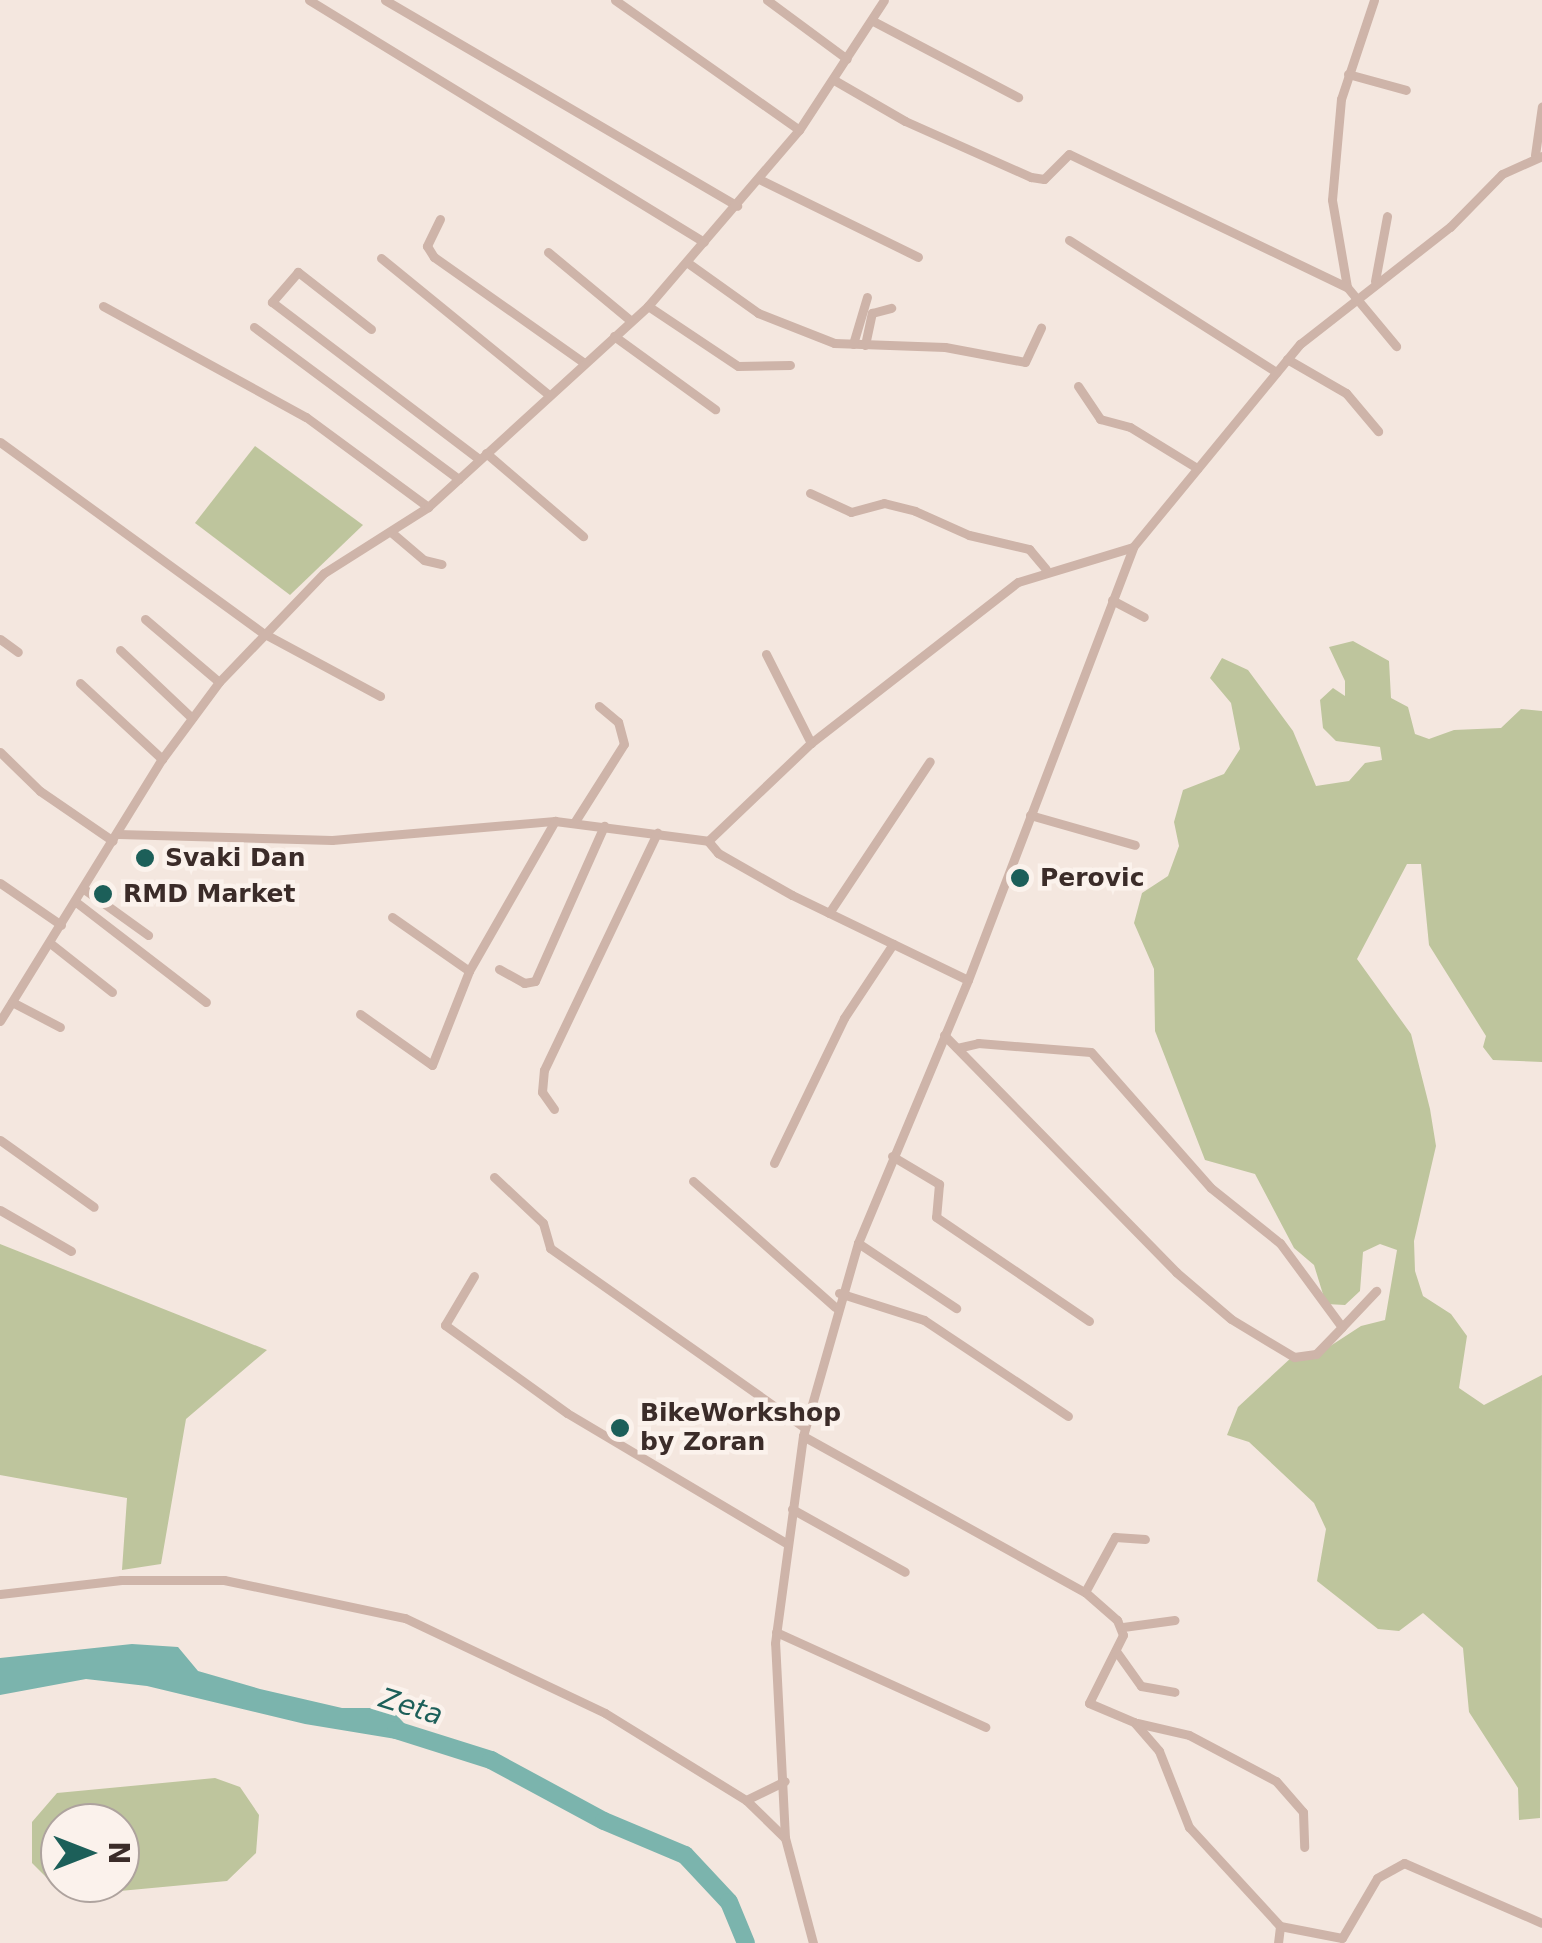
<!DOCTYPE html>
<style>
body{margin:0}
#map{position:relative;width:1542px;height:1943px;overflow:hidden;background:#f4e7df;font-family:"DejaVu Sans",sans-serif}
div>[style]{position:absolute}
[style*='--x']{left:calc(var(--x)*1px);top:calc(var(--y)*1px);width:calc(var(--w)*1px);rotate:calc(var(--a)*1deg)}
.green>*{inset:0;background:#bec59d}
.water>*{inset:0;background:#7bb4ad}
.river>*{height:18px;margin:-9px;padding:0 9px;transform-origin:9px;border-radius:9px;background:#7bb4ad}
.minor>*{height:9px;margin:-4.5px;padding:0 4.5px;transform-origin:4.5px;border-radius:4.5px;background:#ceb4a9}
.dots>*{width:28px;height:28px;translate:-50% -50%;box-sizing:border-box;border:5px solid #fbf2ec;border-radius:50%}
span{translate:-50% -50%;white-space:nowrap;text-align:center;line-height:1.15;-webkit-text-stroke:9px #fbf2ec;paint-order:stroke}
.poi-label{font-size:25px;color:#3b2c29;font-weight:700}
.left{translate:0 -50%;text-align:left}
.water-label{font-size:28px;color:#1c5f59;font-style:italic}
.north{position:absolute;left:40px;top:1803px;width:100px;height:100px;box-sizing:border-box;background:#fbf2ec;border:2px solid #aea39e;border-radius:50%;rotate:90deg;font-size:28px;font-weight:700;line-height:40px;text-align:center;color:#3b2c29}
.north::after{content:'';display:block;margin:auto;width:35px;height:45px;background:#1c5f59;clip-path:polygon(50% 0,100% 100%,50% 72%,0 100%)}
</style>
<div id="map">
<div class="green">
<i style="clip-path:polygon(255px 446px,363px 525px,290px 595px,195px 523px)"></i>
<i style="clip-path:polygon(1353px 641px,1389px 661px,1391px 698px,1408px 707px,1415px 734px,1429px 739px,1454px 730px,1501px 728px,1521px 709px,1542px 711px,1542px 1062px,1493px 1060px,1483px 1047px,1486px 1036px,1429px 945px,1421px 864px,1407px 864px,1357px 959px,1411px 1034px,1430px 1109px,1436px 1146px,1414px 1241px,1415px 1271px,1423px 1296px,1451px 1314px,1467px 1336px,1459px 1388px,1484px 1405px,1542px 1375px,1540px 1818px,1519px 1820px,1518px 1788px,1469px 1712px,1463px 1648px,1423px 1613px,1399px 1631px,1378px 1629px,1317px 1581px,1326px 1529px,1314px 1503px,1249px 1442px,1227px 1435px,1238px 1407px,1292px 1357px,1318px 1354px,1361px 1326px,1385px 1320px,1397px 1250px,1380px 1244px,1363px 1252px,1360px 1291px,1345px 1305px,1326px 1304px,1314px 1265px,1294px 1248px,1255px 1174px,1205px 1160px,1155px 1031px,1154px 969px,1134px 923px,1142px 893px,1168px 876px,1179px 846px,1174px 822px,1183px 790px,1224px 774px,1240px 749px,1231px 703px,1210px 678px,1222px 658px,1248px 670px,1293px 731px,1316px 786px,1349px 781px,1365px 763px,1382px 760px,1380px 747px,1336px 741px,1323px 728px,1320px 700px,1333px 688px,1345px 696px,1345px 681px,1329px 647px)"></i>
<i style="clip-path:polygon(0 1244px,267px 1350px,186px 1419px,161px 1564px,122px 1570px,127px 1498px,0 1475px)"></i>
<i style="clip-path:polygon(evenodd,215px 1778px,240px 1787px,259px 1815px,256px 1853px,227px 1881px,77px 1895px,57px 1888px,32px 1863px,32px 1822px,57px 1793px,215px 1778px,60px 1823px,120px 1823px,120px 1883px,60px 1883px,60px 1823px)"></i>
</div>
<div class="water">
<i style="clip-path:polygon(132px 1644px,178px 1647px,198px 1671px,260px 1689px,342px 1708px,390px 1708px,416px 1736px,414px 1742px,305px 1724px,147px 1686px,86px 1679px,0 1695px,0 1658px)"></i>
</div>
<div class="river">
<i style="--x:396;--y:1730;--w:100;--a:17.5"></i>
<i style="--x:491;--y:1760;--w:128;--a:28.4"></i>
<i style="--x:604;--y:1821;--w:88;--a:22.8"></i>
<i style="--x:685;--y:1855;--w:64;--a:46.9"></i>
<i style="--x:729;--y:1902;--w:44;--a:67.5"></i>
</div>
<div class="minor">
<i style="--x:309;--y:0;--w:463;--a:31.5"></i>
<i style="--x:385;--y:0;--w:408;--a:30.3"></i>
<i style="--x:615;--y:0;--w:225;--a:35.2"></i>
<i style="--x:767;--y:0;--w:99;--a:36.4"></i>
<i style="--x:1374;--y:0;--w:104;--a:108.4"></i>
<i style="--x:1341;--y:99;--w:101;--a:95.1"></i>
<i style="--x:1332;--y:200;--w:88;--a:80.2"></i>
<i style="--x:1347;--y:287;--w:77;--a:50.3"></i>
<i style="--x:873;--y:21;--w:164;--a:27.7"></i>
<i style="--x:1348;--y:74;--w:60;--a:15.4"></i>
<i style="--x:834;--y:80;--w:82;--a:30"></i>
<i style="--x:905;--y:121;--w:138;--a:24"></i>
<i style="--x:1031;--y:177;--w:13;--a:9"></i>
<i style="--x:1044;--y:179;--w:35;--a:-45"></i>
<i style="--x:1069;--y:154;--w:308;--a:25.6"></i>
<i style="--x:1535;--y:155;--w:49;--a:-81.9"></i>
<i style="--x:759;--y:179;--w:177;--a:26.1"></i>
<i style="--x:440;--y:219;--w:30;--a:116"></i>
<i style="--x:427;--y:246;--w:13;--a:58"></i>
<i style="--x:434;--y:257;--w:182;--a:35.2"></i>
<i style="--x:1069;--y:240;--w:246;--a:32.5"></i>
<i style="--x:548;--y:252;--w:108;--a:39.7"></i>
<i style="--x:381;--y:258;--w:215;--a:39.2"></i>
<i style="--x:688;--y:263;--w:86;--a:35.5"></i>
<i style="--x:758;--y:313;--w:82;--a:21.5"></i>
<i style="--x:834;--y:343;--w:111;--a:2.1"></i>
<i style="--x:945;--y:347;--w:81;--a:10.6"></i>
<i style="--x:1025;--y:362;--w:38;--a:-65"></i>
<i style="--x:1375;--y:281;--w:66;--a:-79.5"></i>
<i style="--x:103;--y:306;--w:231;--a:28.7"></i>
<i style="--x:306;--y:417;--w:152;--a:36.4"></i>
<i style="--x:648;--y:306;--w:108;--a:33.7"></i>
<i style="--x:738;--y:366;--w:52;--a:-1.1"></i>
<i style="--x:254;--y:327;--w:255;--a:36.6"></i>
<i style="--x:371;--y:329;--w:93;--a:-142"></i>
<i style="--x:298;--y:272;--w:40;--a:131"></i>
<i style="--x:272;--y:302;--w:260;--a:37.2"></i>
<i style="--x:614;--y:336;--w:125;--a:35.9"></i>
<i style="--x:853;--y:344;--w:49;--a:-73.4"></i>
<i style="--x:865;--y:345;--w:33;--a:-78"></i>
<i style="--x:872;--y:313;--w:20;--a:-15"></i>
<i style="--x:1287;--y:359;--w:68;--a:30"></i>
<i style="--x:1346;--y:393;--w:50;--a:49.9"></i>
<i style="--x:1078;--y:386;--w:40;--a:56"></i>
<i style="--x:1100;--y:419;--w:31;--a:15"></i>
<i style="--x:1130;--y:427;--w:79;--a:31.5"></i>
<i style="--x:0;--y:442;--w:325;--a:36"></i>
<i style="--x:263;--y:633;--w:133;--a:28.3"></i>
<i style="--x:486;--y:453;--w:128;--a:40.6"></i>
<i style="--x:810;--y:493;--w:45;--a:24.9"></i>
<i style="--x:851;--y:512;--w:34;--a:-15"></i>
<i style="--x:884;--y:503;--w:32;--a:14"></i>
<i style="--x:915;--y:511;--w:59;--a:24"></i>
<i style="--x:969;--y:535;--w:62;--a:13.1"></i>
<i style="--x:1029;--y:549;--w:26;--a:50"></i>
<i style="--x:391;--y:532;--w:43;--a:40.3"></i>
<i style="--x:424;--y:560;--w:18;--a:13"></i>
<i style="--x:1112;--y:600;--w:36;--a:28"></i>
<i style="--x:145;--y:619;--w:97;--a:40.4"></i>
<i style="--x:0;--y:639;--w:22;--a:36"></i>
<i style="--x:120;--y:650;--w:99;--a:43.4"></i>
<i style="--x:766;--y:654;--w:100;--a:63.2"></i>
<i style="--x:80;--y:683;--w:112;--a:42.8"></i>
<i style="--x:0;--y:752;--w:56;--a:44.3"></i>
<i style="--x:40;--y:791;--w:88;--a:34.4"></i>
<i style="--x:1030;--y:815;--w:109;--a:15.9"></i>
<i style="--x:574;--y:823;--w:93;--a:-57.7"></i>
<i style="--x:624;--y:744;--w:23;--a:-105"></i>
<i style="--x:618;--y:722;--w:25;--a:-140"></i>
<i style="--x:118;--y:834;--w:214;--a:1.6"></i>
<i style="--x:332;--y:840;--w:224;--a:-4.9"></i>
<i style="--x:555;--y:821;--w:154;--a:7.4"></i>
<i style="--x:708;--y:841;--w:142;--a:-43.6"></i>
<i style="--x:811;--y:743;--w:262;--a:-37.9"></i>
<i style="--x:1018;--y:582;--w:120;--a:-16.9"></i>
<i style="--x:1133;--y:547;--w:263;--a:-50.6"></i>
<i style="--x:1300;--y:344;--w:190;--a:-38"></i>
<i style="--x:1450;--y:227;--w:74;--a:-45.5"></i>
<i style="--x:1502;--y:174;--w:44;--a:-24.2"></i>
<i style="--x:708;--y:841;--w:16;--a:50"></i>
<i style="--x:718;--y:853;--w:85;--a:29.6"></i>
<i style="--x:792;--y:895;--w:195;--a:25.8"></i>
<i style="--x:0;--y:883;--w:74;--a:34.5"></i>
<i style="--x:84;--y:889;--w:79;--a:35.7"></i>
<i style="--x:76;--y:902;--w:164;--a:37.6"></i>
<i style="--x:829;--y:913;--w:182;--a:-56.4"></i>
<i style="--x:392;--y:917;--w:94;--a:35"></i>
<i style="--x:50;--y:943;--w:79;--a:38.3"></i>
<i style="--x:499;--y:969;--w:29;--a:29"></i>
<i style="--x:524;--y:983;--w:11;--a:-10"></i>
<i style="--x:535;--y:981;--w:170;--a:-66"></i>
<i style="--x:12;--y:1002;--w:54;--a:27.5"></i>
<i style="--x:360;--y:1014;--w:88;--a:35.3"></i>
<i style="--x:432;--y:1065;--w:101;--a:-68.5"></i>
<i style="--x:469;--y:971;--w:173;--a:-60.2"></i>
<i style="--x:0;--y:1021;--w:308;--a:-58.3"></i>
<i style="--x:162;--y:759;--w:96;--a:-53.5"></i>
<i style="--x:219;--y:682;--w:151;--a:-46.1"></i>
<i style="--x:324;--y:573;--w:123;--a:-32.4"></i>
<i style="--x:428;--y:507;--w:298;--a:-42.4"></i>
<i style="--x:648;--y:306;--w:232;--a:-49.4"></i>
<i style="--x:799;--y:130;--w:155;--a:-56.8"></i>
<i style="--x:944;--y:1035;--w:332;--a:45.6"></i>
<i style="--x:1176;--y:1272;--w:72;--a:40.5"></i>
<i style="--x:1231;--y:1319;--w:74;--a:31.1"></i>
<i style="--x:1294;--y:1357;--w:22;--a:-8"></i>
<i style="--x:1316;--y:1354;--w:37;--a:-46"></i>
<i style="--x:957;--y:1048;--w:22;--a:-13"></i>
<i style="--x:978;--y:1043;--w:113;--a:4.6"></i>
<i style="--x:1091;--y:1052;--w:181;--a:48.6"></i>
<i style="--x:1211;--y:1188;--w:88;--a:38.6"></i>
<i style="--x:1280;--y:1243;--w:104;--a:53.6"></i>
<i style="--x:1342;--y:1327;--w:50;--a:-46.6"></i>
<i style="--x:554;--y:1109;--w:21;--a:-125"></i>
<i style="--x:542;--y:1092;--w:22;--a:-85"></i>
<i style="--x:544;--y:1070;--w:263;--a:-64.5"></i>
<i style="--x:0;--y:1140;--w:115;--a:35.5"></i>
<i style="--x:892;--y:1156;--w:55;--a:30.8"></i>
<i style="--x:939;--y:1184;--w:33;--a:95"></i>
<i style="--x:936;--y:1217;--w:185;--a:34.2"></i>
<i style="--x:774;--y:1163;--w:161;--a:-64.2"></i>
<i style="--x:844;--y:1018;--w:89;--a:-56.5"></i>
<i style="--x:494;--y:1177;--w:67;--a:43.2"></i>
<i style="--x:543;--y:1223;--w:26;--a:74"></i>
<i style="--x:550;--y:1248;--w:312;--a:35.2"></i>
<i style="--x:693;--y:1181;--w:190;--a:41.6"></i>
<i style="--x:0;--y:1210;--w:82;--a:30"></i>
<i style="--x:858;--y:1243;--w:118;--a:33.6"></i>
<i style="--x:474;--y:1276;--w:57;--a:120.6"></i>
<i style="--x:445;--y:1325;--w:150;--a:35.8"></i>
<i style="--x:567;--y:1413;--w:255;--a:30.7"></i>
<i style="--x:839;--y:1293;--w:89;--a:17.6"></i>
<i style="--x:924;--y:1320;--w:173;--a:33.7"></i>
<i style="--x:803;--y:1436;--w:322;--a:29"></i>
<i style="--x:1085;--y:1592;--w:43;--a:41.2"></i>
<i style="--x:1117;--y:1620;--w:16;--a:68"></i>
<i style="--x:1123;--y:1635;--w:76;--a:116.6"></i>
<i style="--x:1089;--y:1703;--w:49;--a:22.9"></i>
<i style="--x:1134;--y:1722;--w:38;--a:49"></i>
<i style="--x:1159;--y:1751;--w:82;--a:68.5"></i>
<i style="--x:1189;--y:1827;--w:134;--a:47.4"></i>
<i style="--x:792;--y:1509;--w:129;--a:29.1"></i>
<i style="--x:1085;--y:1592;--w:63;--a:-61.4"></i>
<i style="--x:1115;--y:1537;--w:30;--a:4"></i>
<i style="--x:0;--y:1594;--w:122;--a:-6.6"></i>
<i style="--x:121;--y:1580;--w:103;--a:0"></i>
<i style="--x:224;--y:1580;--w:185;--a:11.9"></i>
<i style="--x:405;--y:1618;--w:221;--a:25.4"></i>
<i style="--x:605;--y:1713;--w:166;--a:31.7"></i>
<i style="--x:746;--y:1800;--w:54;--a:44.3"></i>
<i style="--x:1123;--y:1627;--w:52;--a:-7.7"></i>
<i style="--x:776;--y:1632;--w:230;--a:24.4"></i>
<i style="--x:1116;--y:1651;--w:43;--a:54.5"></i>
<i style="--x:1141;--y:1686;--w:34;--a:10"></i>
<i style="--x:1137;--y:1723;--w:53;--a:13"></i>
<i style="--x:1189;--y:1735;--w:98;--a:27.9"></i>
<i style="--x:1276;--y:1781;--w:41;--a:48.9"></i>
<i style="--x:1303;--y:1812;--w:35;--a:88"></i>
<i style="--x:746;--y:1800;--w:43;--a:-26"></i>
<i style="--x:813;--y:1943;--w:109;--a:-104.9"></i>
<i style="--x:785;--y:1838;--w:195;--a:-92.9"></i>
<i style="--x:775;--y:1643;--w:209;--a:-82.3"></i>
<i style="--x:803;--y:1436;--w:201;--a:-74.1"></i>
<i style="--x:858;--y:1243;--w:285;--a:-67.3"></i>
<i style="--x:968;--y:980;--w:463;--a:-69.1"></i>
<i style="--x:1278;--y:1943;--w:17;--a:-83"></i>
<i style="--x:1280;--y:1926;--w:63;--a:11"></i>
<i style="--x:1342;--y:1938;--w:69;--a:-59.7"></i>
<i style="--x:1377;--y:1878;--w:31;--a:-29"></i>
<i style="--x:1404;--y:1863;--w:150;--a:23.5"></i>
</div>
<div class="dots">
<i style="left:145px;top:858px;background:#1c5f59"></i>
<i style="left:1020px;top:878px;background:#1c5f59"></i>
<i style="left:103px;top:894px;background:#1c5f59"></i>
<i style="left:620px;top:1428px;background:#1c5f59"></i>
</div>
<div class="poi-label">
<span class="left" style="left:165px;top:858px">Svaki Dan</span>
<span class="left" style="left:1040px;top:878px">Perovic</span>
<span class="left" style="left:123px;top:894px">RMD Market</span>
<span class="left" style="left:640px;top:1428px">BikeWorkshop<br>by Zoran</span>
</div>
<div class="water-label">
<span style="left:411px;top:1707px;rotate:17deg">Zeta</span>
</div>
<div class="north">N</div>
</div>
